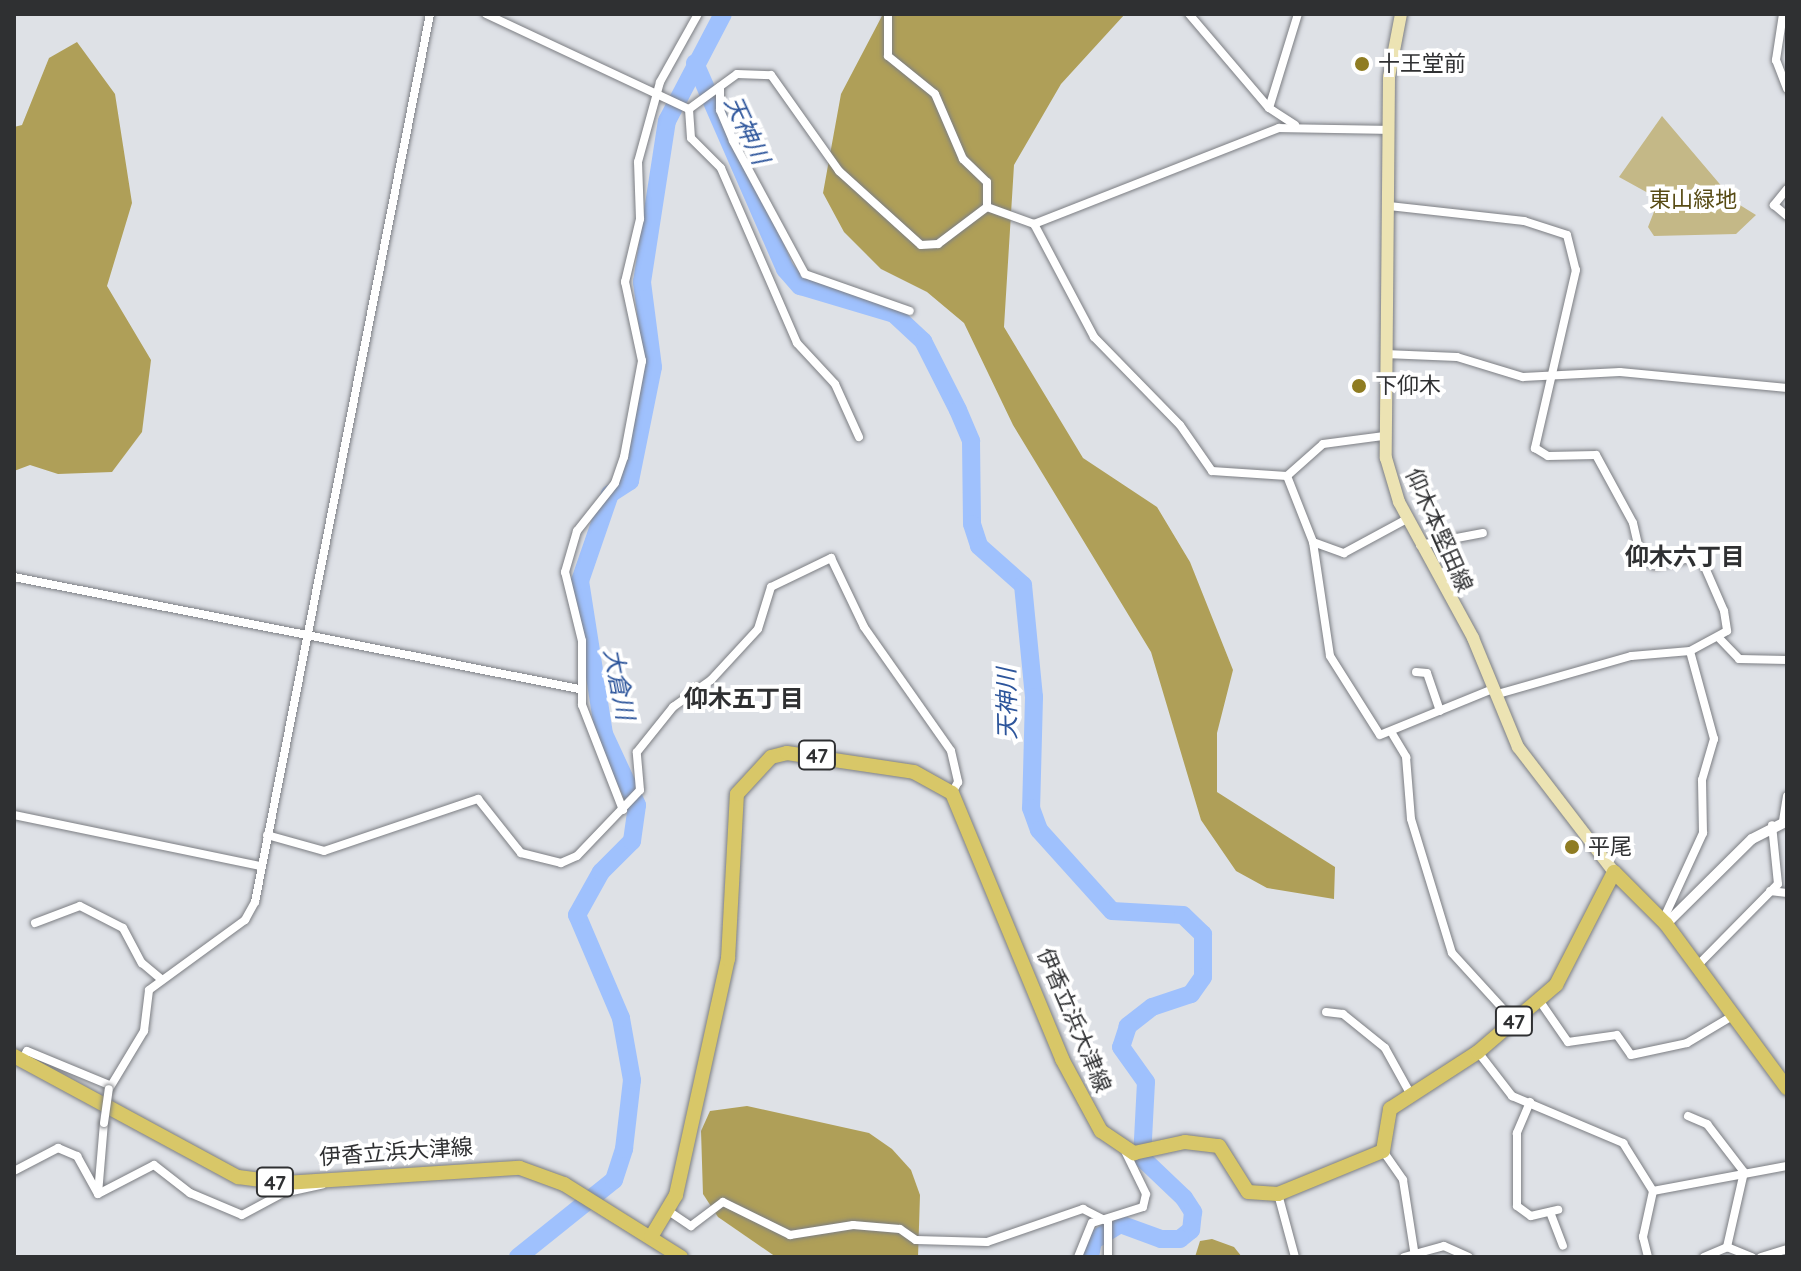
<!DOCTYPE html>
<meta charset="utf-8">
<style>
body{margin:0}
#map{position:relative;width:1801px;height:1271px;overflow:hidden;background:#dee1e6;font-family:Quicksand,"Noto Sans JP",sans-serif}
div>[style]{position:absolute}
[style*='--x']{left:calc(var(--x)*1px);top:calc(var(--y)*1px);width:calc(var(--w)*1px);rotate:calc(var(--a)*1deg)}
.green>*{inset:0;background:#c4b887}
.forest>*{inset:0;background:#af9f58}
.river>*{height:18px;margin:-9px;padding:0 9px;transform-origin:9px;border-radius:9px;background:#9fc1fd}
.roads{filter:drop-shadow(0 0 2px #7c7e83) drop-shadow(0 0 2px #7c7e83)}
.minor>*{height:8px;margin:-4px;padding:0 4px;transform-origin:4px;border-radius:4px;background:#fff}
.tertiary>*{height:10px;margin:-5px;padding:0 5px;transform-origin:5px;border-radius:5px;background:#fff}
.secondary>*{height:12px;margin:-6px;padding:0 6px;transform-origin:6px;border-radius:6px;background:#ece3b3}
.primary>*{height:14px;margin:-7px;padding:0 7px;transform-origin:7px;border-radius:7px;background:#d8c768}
.bridges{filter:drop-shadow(0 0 2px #7c7e83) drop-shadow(0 0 2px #7c7e83)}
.minor-bridge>*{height:8px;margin:-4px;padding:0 4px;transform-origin:4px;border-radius:4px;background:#fff}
.dots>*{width:22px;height:22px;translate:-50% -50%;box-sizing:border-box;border:4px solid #fff;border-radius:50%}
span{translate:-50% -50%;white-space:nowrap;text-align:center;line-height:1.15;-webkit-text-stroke:8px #fff;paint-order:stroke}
.shield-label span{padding:2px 6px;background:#fff;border:2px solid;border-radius:6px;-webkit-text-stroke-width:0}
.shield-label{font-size:20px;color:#2f3032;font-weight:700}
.poi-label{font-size:22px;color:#2f3032}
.left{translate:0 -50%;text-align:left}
.park-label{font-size:22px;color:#574b14}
.street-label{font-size:22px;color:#2f3032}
.water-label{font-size:24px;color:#2d559b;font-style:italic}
.neighbourhood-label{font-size:24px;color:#2f3032;font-weight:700}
.frame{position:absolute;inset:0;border:16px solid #2f3032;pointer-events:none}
</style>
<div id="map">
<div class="green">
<i style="clip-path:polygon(1662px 116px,1735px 202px,1756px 215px,1736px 234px,1654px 236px,1648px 227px,1659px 199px,1619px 177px)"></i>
</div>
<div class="forest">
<i style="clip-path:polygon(883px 14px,1125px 14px,1061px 84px,1014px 165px,1004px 327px,1083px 458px,1157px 507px,1190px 562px,1233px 670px,1217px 733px,1217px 792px,1335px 867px,1334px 899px,1267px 888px,1236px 871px,1201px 820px,1151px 652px,1013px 425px,964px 323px,927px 292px,881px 269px,844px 232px,823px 193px,841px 94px)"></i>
<i style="clip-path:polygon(77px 42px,115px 94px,132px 203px,107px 286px,151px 360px,142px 432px,112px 472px,58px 474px,30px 465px,14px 471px,14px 127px,22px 125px,49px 58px)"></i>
<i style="clip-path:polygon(747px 1106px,869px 1133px,892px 1149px,911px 1170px,920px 1195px,918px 1257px,776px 1257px,718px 1217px,703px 1194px,701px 1131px,710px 1111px)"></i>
<i style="clip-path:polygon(1212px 1239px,1234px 1247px,1242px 1257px,1195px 1257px,1200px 1241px)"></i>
</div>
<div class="river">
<i style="--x:695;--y:63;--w:225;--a:66.4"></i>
<i style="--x:785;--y:269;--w:23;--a:49"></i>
<i style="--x:800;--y:286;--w:98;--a:16.6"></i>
<i style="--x:894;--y:314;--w:40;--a:43"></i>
<i style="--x:923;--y:341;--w:77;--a:63.1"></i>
<i style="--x:958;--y:410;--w:34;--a:67"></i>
<i style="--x:971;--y:441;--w:83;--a:89.3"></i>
<i style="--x:972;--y:524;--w:23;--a:72"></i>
<i style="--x:979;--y:546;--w:59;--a:41.6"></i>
<i style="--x:1023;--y:585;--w:113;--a:84.4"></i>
<i style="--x:1034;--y:697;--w:111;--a:91.5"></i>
<i style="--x:1031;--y:808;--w:23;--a:70"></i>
<i style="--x:1039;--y:830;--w:109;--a:48"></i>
<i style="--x:1112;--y:911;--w:71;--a:3.2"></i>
<i style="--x:1183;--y:915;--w:28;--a:44"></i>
<i style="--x:1203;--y:934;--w:43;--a:90"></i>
<i style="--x:1203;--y:977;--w:21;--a:125"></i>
<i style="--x:1191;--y:994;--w:41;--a:161.6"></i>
<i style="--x:1152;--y:1007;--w:31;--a:142"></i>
<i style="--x:1128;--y:1026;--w:22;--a:108"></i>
<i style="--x:1121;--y:1047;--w:43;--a:54.5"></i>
<i style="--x:1146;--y:1082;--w:76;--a:93"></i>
<i style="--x:1142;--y:1158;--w:58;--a:43.6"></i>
<i style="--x:1184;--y:1198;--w:17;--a:57"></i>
<i style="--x:1193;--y:1212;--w:18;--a:96"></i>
<i style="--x:1191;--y:1230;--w:14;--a:141"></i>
<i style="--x:1180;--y:1239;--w:19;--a:180"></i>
<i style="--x:1161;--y:1239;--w:44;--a:-159.9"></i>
<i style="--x:1120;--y:1224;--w:32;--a:148"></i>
<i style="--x:1093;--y:1241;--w:16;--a:101"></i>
<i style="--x:518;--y:1257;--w:123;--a:-38.7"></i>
<i style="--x:614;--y:1180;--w:33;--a:-72"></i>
<i style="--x:624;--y:1149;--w:69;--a:-83.4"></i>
<i style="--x:632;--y:1080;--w:63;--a:-100.1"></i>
<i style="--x:621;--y:1018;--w:112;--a:-113.1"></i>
<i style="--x:577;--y:915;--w:49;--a:-60.8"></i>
<i style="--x:601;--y:872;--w:44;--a:-45"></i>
<i style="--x:632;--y:841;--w:36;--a:-82"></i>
<i style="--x:637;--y:805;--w:78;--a:-114.9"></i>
<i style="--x:604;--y:734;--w:155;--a:-98.9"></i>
<i style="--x:580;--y:581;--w:92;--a:-71"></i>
<i style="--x:610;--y:494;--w:24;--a:-33"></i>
<i style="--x:630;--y:481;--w:116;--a:-78.6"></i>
<i style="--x:653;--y:367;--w:86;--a:-97.4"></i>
<i style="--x:642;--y:282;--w:163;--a:-81.2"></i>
<i style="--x:667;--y:121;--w:121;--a:-62.4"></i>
</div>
<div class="roads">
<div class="minor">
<i style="--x:486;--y:14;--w:224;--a:25.1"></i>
<i style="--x:888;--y:14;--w:42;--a:90"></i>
<i style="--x:888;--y:56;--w:60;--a:39"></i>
<i style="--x:935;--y:94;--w:71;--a:66.7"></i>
<i style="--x:963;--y:159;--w:33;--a:44"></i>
<i style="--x:987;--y:182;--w:25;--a:90"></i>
<i style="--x:1189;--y:14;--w:123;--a:49.6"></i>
<i style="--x:1269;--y:108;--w:31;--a:33"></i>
<i style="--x:1783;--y:14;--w:47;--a:98.7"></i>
<i style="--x:1776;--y:60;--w:31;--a:69"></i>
<i style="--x:720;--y:87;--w:23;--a:90"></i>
<i style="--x:720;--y:110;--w:34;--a:67"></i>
<i style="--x:733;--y:141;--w:151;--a:61.6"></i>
<i style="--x:805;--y:274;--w:111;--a:19.4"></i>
<i style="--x:1269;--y:108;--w:98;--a:-72.9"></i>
<i style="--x:1787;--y:189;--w:21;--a:129"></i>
<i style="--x:1774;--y:205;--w:17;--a:40"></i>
<i style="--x:1389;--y:206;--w:136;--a:6.3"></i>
<i style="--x:1524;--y:221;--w:45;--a:18"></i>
<i style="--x:1567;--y:235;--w:36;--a:76"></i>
<i style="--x:1576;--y:270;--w:183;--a:103"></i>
<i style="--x:1535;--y:448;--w:15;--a:32"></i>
<i style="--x:1548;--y:456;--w:48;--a:-1.2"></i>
<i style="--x:1596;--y:455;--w:77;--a:61.4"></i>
<i style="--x:1633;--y:523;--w:35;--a:77"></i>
<i style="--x:1641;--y:557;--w:15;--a:32"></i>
<i style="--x:1654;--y:565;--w:47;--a:-11.1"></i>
<i style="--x:1700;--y:556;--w:60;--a:66.4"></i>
<i style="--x:1724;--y:611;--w:20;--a:81"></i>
<i style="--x:1727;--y:631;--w:42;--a:151.6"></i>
<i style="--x:1690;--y:651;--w:59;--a:175.2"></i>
<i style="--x:1631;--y:656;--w:138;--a:164.1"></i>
<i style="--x:1034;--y:224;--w:263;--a:-21.4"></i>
<i style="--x:1279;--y:128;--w:111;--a:1"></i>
<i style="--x:1385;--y:354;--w:72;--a:2.4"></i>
<i style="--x:1457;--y:357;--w:69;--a:16.9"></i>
<i style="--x:1523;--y:377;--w:97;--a:-3"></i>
<i style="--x:1620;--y:372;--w:168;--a:5.5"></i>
<i style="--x:859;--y:437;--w:58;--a:-114.4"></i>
<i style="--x:835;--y:384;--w:56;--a:-132.8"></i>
<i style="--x:797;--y:343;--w:191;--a:-113.5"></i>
<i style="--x:721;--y:168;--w:42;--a:-135"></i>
<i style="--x:691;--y:138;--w:29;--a:-94"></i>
<i style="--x:689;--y:109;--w:59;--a:-36.1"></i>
<i style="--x:737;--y:74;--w:34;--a:2"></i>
<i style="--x:771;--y:75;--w:118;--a:54.7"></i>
<i style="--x:839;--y:171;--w:110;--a:42.1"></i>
<i style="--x:921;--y:245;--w:17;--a:-3"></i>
<i style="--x:938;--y:244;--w:61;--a:-37.1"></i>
<i style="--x:987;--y:207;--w:50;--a:19.9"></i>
<i style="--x:1034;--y:224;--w:128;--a:62"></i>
<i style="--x:1094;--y:337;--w:123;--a:45.7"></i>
<i style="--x:1180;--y:425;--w:56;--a:55.2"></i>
<i style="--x:1212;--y:471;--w:75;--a:3.8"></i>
<i style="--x:1287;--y:476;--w:71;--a:68.5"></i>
<i style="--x:1313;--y:542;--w:115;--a:81.5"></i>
<i style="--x:1330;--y:656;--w:93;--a:57.7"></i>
<i style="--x:1380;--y:735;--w:124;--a:-22.2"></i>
<i style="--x:1287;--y:476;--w:48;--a:-41.6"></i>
<i style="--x:1323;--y:444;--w:62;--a:-7.5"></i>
<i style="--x:1313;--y:542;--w:33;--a:20"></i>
<i style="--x:1344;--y:553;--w:72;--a:-28.4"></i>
<i style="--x:1420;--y:545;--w:64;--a:-10.8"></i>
<i style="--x:14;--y:577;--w:576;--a:11.21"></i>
<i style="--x:1719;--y:638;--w:29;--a:46"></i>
<i style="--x:1739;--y:659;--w:48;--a:1.2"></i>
<i style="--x:1416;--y:672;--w:11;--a:5"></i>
<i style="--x:1427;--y:673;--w:40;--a:71.1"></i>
<i style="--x:1393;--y:735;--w:26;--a:59"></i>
<i style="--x:1406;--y:757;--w:62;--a:85.4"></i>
<i style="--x:1411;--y:819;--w:140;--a:73"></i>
<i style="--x:1452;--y:953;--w:92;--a:47.6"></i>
<i style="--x:623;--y:810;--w:113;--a:-111.3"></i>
<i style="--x:582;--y:705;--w:64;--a:-90"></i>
<i style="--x:582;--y:641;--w:71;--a:-103.8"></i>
<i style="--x:565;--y:572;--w:43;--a:-73.7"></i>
<i style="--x:577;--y:531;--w:61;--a:-51.6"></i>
<i style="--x:615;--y:483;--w:28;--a:-71"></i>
<i style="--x:624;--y:457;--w:98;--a:-79.4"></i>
<i style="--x:642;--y:361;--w:81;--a:-102.1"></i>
<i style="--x:625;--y:282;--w:65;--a:-76.6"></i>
<i style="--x:640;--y:219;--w:57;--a:-92"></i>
<i style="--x:638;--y:162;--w:83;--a:-74.6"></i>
<i style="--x:660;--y:82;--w:78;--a:-60.8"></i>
<i style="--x:14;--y:815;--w:252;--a:11.7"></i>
<i style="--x:1783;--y:821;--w:25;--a:-81"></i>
<i style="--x:267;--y:835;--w:59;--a:15.7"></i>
<i style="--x:324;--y:851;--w:163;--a:-18.7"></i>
<i style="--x:478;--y:799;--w:69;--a:51.5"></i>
<i style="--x:521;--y:853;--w:41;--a:14"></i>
<i style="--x:561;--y:863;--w:17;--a:-24"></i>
<i style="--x:577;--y:856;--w:91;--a:-46.3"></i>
<i style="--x:640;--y:790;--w:38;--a:-95"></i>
<i style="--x:637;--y:752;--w:58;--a:-51.3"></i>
<i style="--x:673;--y:707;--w:47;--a:-35.4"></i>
<i style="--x:711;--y:680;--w:69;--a:-47.3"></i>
<i style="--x:758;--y:629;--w:44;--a:-72.8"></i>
<i style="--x:771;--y:587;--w:67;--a:-25.8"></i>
<i style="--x:831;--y:558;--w:76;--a:64.4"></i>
<i style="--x:864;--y:627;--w:151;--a:54.9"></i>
<i style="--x:951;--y:751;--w:32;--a:77"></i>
<i style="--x:958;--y:782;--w:13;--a:119"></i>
<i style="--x:1770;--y:891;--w:17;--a:7"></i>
<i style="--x:1663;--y:920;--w:96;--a:-65.3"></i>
<i style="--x:1703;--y:833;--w:53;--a:-91.1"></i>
<i style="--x:1702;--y:780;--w:43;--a:-73.7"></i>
<i style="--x:1714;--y:739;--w:91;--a:-105.3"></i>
<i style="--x:35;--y:923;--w:48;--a:-20.7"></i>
<i style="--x:80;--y:906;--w:48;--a:27.1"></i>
<i style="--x:123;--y:928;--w:40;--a:62"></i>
<i style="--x:142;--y:963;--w:25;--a:40"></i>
<i style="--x:1697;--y:966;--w:115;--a:-45.4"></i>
<i style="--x:1778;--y:884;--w:59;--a:-95.8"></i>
<i style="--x:1539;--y:1000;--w:51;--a:55.4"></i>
<i style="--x:1568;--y:1042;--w:49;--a:-8.1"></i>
<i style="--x:1617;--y:1035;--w:24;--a:55"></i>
<i style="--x:1631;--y:1055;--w:57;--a:-12.1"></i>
<i style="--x:1687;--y:1043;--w:55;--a:-30.8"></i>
<i style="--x:1326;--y:1012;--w:17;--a:7"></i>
<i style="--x:1343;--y:1014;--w:54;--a:39"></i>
<i style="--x:1385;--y:1048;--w:54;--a:61"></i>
<i style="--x:1478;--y:1052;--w:56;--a:52.3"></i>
<i style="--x:1512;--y:1096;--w:121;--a:22.9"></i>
<i style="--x:1623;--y:1143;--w:57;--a:58"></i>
<i style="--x:1653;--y:1191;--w:136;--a:-10.6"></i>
<i style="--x:22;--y:1060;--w:10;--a:-61"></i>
<i style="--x:27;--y:1051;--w:89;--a:22.5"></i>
<i style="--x:109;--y:1089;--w:68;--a:-58.9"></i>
<i style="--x:144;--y:1031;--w:41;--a:-83"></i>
<i style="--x:149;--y:990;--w:119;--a:-36.1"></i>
<i style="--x:245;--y:920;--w:21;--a:-61"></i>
<i style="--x:255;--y:902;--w:905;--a:-78.85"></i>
<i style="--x:1530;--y:1102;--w:34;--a:113"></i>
<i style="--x:1517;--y:1133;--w:73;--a:90"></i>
<i style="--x:1517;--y:1206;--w:17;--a:36"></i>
<i style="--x:1531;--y:1216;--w:28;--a:-13"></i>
<i style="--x:1688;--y:1116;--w:21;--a:23"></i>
<i style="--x:1707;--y:1124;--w:61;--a:52.4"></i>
<i style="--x:1744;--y:1172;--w:77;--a:102.8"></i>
<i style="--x:1383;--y:1151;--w:35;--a:55"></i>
<i style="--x:1403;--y:1180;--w:78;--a:81.1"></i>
<i style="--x:14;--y:1171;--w:50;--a:-27.6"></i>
<i style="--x:58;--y:1148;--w:21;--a:23"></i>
<i style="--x:77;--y:1156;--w:43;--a:61.1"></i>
<i style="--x:98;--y:1194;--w:63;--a:-27.4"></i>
<i style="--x:154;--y:1165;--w:46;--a:37.9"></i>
<i style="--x:190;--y:1193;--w:56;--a:22.9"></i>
<i style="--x:242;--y:1215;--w:47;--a:-28.2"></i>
<i style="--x:283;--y:1193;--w:40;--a:-12"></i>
<i style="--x:98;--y:1194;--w:71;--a:-85.2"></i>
<i style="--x:1278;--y:1194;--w:65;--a:74.9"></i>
<i style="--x:667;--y:1210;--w:29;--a:34"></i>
<i style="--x:691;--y:1226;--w:40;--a:-37"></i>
<i style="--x:723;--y:1202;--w:75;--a:26.2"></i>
<i style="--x:790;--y:1235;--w:64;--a:-9"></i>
<i style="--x:853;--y:1225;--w:47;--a:4.9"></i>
<i style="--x:900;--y:1229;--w:19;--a:35"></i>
<i style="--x:916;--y:1240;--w:71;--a:1.6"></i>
<i style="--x:987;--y:1242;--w:102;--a:-19"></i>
<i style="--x:1083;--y:1209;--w:28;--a:27"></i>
<i style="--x:1108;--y:1222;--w:35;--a:90"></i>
<i style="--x:1550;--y:1212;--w:36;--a:69"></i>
<i style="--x:1078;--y:1257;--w:37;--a:-68"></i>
<i style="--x:1092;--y:1223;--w:53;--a:-17.4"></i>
<i style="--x:1143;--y:1207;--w:13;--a:-77"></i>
<i style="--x:1146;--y:1194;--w:48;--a:-116"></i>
<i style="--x:1404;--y:1257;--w:41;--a:-15.4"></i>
<i style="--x:1444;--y:1246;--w:27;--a:24"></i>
<i style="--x:1648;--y:1257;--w:21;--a:-104"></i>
<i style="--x:1643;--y:1237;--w:47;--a:-77.7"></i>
<i style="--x:1704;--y:1257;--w:25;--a:-23"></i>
<i style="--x:1727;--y:1247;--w:27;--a:22"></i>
<i style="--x:1761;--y:1257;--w:27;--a:-17"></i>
</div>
<div class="tertiary">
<i style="--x:1666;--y:924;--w:121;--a:-44.7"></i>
<i style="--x:1752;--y:839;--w:39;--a:-27"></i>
</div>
<div class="secondary">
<i style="--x:1401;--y:14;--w:64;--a:100.8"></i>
<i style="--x:1389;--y:77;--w:381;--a:90.5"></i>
<i style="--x:1386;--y:458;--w:46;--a:73.5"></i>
<i style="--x:1399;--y:502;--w:155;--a:61.4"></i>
<i style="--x:1473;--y:638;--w:118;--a:67.6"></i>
<i style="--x:1518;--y:747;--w:158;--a:52.5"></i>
</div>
<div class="primary">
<i style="--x:14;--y:1056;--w:255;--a:28.4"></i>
<i style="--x:238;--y:1177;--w:47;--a:7.3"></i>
<i style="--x:285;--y:1183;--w:235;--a:-3.7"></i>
<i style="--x:520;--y:1168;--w:47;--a:20"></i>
<i style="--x:564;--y:1184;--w:138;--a:32"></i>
<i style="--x:651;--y:1237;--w:49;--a:-59.2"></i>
<i style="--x:676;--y:1195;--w:242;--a:-77.6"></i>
<i style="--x:728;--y:959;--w:165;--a:-86.9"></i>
<i style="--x:737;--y:794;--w:50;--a:-47.4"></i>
<i style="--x:771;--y:757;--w:16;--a:-14"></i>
<i style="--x:787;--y:753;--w:128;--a:8.5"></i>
<i style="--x:914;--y:772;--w:43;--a:28.9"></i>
<i style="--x:952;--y:793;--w:288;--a:67.5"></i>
<i style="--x:1062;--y:1059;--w:82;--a:61.6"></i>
<i style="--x:1101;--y:1131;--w:40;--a:34"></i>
<i style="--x:1134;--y:1153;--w:52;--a:-12.2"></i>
<i style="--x:1185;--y:1142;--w:34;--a:7"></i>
<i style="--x:1219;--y:1146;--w:54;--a:57.8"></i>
<i style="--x:1248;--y:1192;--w:30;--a:4"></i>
<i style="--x:1278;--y:1194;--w:113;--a:-22.3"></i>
<i style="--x:1383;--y:1151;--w:43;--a:-80.5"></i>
<i style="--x:1390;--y:1109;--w:105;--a:-32.9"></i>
<i style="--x:1478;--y:1052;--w:103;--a:-40.7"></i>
<i style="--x:1556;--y:985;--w:127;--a:-62.8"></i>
<i style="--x:1614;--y:872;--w:74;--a:45"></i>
<i style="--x:1666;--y:924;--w:204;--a:53.6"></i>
</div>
</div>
<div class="bridges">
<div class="minor-bridge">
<i style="--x:104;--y:1123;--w:34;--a:-82"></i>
</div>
</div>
<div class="dots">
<i style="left:1362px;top:64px;background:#8f7c22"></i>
<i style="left:1359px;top:386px;background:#8f7c22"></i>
<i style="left:1572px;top:847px;background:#8f7c22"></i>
</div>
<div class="shield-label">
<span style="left:817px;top:755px">47</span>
<span style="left:1514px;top:1021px">47</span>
<span style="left:275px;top:1182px">47</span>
</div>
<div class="poi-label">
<span class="left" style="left:1378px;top:64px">十王堂前</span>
<span class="left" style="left:1375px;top:386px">下仰木</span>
<span class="left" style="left:1588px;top:847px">平尾</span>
</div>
<div class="park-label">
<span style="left:1693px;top:200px">東山緑地</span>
</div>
<div class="street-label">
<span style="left:1439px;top:530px;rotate:66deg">仰木本堅田線</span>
<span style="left:1074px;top:1020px;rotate:67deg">伊香立浜大津線</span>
<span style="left:396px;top:1152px;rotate:-4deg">伊香立浜大津線</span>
</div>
<div class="water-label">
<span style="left:747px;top:130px;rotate:65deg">天神川</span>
<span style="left:619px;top:684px;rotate:79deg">大倉川</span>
<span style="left:1007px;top:704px;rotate:-91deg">天神川</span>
</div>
<div class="neighbourhood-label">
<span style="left:1685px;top:557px">仰木六丁目</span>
<span style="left:744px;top:699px">仰木五丁目</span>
</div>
<div class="frame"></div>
</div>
